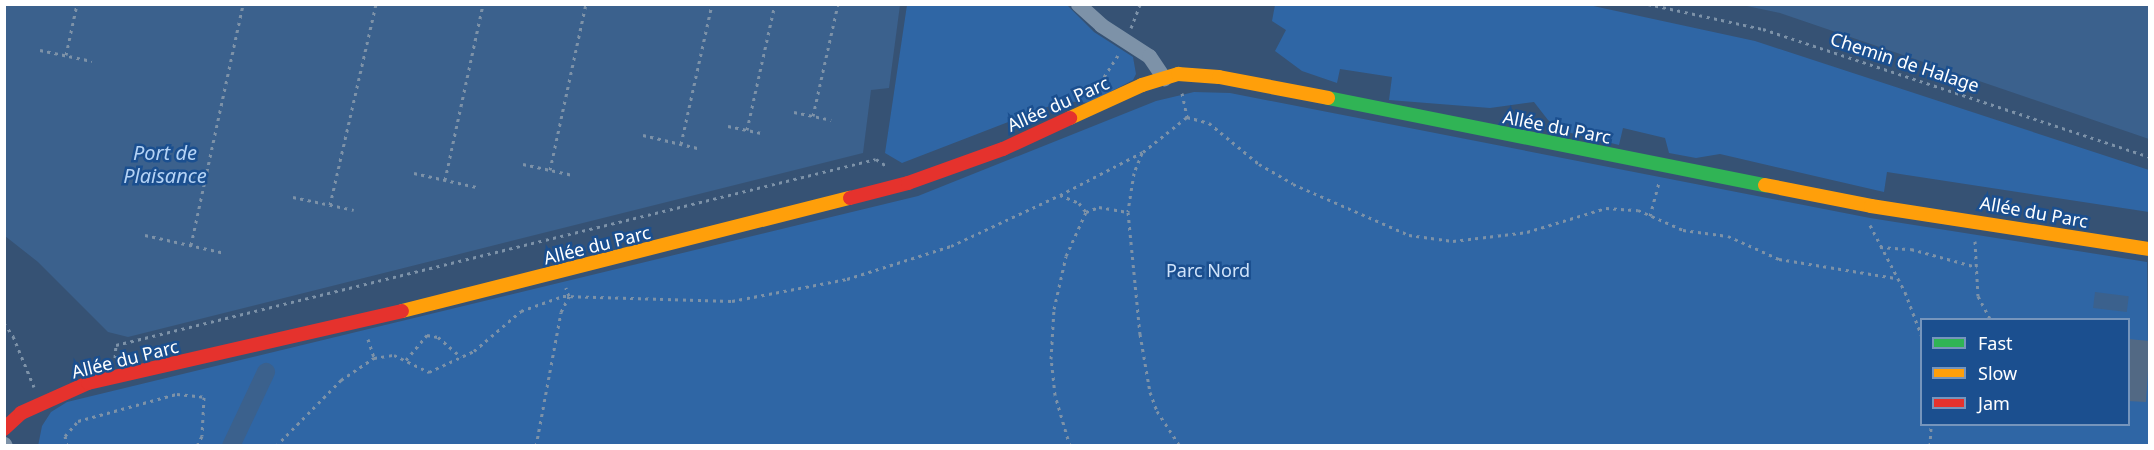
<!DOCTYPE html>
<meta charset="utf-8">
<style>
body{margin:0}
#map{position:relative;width:2154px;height:450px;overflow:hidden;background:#365274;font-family:"Noto Sans",sans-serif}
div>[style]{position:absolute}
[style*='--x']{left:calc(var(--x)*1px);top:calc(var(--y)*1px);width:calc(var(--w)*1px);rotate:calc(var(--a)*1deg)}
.green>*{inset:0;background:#2f66a5}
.water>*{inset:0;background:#3b618d;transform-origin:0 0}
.canal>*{height:18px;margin:-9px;padding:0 9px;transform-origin:9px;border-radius:9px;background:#3b618d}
.building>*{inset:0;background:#526984}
.path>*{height:3px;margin-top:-1.5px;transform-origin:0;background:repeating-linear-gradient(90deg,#7d92a8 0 3px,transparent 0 7.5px)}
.street>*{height:15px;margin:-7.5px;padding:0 7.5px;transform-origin:7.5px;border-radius:7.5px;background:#7d92a8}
.fast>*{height:14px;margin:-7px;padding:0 7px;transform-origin:7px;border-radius:7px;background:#30b455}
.slow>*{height:14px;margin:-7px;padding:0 7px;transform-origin:7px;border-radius:7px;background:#ff9f0a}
.jam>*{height:14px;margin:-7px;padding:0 7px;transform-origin:7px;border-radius:7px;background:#e5322d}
span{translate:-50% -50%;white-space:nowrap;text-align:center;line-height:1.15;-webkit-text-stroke:5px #1b4f8f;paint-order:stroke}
.street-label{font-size:18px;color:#fff}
.park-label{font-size:18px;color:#cfe3fa}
.water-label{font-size:20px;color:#b5d3f5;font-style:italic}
.frame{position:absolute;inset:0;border:6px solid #fff;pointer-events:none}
.legend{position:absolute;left:1920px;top:318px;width:210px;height:108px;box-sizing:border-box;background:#1b4f8f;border:2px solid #7695bc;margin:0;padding:8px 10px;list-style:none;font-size:18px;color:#fff}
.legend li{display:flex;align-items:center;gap:12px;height:30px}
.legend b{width:30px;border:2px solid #7695bc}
</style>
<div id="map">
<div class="green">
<i style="clip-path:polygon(1584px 4px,1755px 41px,2149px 170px,2149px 212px,1887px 172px,1884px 192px,1720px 154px,1696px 158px,1669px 153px,1665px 138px,1623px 128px,1619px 145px,1563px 131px,1548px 120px,1534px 102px,1490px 108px,1389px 100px,1392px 77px,1340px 69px,1337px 83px,1302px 71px,1275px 51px,1286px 30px,1272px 21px,1275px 5px)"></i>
<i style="clip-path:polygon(907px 5px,1067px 5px,1094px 32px,1133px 57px,1136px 74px,1133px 80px,1089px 103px,1063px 101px,902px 163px,885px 153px)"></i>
<i style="clip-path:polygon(evenodd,1194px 92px,1230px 93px,1870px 218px,2147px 262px,2149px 445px,38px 446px,42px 426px,51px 412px,67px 402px,918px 196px,1156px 101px,1194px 92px,1922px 320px,2128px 320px,2128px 424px,1922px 424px,1922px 320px)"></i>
</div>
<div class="water">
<i style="clip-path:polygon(4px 5px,5px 4px,900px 5px,889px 88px,871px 90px,863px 153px,128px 337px,108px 332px,38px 262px,5px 236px)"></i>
<i style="clip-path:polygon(1742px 5px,2149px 5px,2149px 139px,1780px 13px)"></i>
<i style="left:2095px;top:292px;width:34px;height:16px;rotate:7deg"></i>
</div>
<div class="canal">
<i style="--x:231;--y:446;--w:82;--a:-64.7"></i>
</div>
<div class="building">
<i style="clip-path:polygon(2128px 339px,2150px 341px,2146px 402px,2128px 401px)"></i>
</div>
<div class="path">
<i style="--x:1648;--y:4;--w:118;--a:12.3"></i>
<i style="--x:1763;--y:29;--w:408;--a:18.3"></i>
<i style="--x:1131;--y:28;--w:26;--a:-69"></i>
<i style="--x:40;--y:50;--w:53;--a:11.9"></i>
<i style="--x:66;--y:55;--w:52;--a:-77.8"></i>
<i style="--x:1100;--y:83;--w:33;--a:-57"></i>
<i style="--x:1182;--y:93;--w:25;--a:78"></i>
<i style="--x:794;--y:112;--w:38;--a:12"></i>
<i style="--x:813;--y:116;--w:115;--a:-77.4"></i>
<i style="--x:728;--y:126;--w:34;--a:12"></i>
<i style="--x:747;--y:130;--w:129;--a:-77.5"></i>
<i style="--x:643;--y:135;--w:56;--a:13.5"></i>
<i style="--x:681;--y:144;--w:143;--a:-77.5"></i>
<i style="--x:1142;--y:153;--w:22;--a:112"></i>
<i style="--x:1134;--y:173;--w:39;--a:99"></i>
<i style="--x:1128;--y:212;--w:123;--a:84.4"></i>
<i style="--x:1140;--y:334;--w:59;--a:80.2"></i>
<i style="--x:1150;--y:392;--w:20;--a:70"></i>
<i style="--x:1157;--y:411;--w:42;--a:56.7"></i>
<i style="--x:523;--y:164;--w:51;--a:12.4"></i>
<i style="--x:550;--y:170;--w:170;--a:-77.8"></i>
<i style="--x:414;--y:173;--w:64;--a:12.7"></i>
<i style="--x:445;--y:180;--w:180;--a:-77.8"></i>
<i style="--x:1060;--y:195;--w:21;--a:23"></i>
<i style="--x:1079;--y:203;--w:11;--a:52"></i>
<i style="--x:1086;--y:212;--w:14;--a:-21"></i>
<i style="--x:1099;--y:207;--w:29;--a:10"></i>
<i style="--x:293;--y:197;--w:62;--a:12"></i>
<i style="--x:330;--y:205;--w:206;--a:-77.1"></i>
<i style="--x:1650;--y:216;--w:34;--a:-75"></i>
<i style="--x:1870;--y:225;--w:76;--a:62.4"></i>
<i style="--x:1905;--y:292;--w:48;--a:69.3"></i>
<i style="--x:145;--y:235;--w:82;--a:12.7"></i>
<i style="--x:1975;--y:241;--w:55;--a:86.9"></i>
<i style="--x:1978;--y:296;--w:27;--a:62"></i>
<i style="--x:191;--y:245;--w:247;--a:-77.8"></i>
<i style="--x:1880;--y:247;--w:31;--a:4"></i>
<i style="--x:1911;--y:249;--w:68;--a:15.3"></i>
<i style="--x:4;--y:323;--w:16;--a:55"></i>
<i style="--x:13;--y:336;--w:55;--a:67.6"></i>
<i style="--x:368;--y:339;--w:20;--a:72"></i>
<i style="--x:115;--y:358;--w:13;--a:-86"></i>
<i style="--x:116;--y:345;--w:782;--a:-13.75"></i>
<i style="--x:876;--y:159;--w:14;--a:34"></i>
<i style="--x:406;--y:360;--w:33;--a:-50"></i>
<i style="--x:427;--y:335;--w:11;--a:10"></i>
<i style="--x:438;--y:337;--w:30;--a:41"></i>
<i style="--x:67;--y:446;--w:10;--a:-101"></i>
<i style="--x:65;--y:436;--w:20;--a:-49"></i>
<i style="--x:78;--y:421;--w:103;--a:-15.3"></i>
<i style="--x:177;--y:394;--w:27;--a:6"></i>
<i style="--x:204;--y:397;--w:39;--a:93"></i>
<i style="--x:202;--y:436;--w:11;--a:117"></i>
<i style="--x:276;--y:446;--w:93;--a:-45.4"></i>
<i style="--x:341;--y:380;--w:40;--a:-34"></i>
<i style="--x:374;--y:358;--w:20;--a:-9"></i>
<i style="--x:394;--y:355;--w:39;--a:26"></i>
<i style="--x:429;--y:372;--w:50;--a:-25"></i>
<i style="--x:474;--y:351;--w:62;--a:-40.4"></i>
<i style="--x:521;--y:311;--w:45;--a:-19.7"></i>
<i style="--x:563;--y:296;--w:169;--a:1.7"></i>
<i style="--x:732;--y:301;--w:117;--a:-10.8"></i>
<i style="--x:847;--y:279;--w:109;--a:-17.6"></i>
<i style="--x:951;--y:246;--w:120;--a:-25.1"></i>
<i style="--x:1060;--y:195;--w:93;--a:-27.4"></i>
<i style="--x:1143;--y:152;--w:56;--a:-38.5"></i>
<i style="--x:1187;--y:117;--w:23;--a:15"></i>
<i style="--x:1209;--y:123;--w:65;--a:39.4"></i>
<i style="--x:1259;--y:164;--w:39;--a:30"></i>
<i style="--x:1293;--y:184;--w:127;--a:23.7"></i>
<i style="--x:1409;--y:235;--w:44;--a:7.8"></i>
<i style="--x:1453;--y:241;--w:75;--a:-6.9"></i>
<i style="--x:1527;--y:232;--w:83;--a:-16.9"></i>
<i style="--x:1606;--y:208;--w:32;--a:4"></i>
<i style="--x:1638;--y:210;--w:49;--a:24"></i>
<i style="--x:1683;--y:230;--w:45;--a:7.6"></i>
<i style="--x:1728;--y:236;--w:56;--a:24.3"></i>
<i style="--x:1779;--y:259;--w:118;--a:9.3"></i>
<i style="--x:536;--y:446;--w:136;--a:-79.4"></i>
<i style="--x:561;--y:312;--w:18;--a:-63"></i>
<i style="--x:569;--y:296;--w:9;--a:-111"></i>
<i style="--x:1070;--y:446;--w:53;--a:-106.4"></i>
<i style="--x:1055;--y:395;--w:36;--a:-96"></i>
<i style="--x:1051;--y:359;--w:50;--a:-86.6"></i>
<i style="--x:1054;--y:309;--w:54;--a:-77.2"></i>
<i style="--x:1066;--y:256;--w:48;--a:-65.6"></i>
<i style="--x:1930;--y:446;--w:22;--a:-87"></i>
</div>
<div class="street">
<i style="--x:1078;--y:4;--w:31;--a:42"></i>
<i style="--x:1101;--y:25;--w:57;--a:32.9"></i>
<i style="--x:1149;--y:56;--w:27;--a:56"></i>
<i style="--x:4;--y:444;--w:2;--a:63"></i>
</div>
<div class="fast">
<i style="--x:1328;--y:98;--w:446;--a:11.3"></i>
</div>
<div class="slow">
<i style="--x:1070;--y:118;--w:79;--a:-24.6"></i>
<i style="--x:1142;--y:85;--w:38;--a:-17"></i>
<i style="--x:1178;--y:74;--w:41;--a:4.2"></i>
<i style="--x:1219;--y:77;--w:111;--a:10.9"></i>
<i style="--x:1765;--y:185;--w:108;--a:11.2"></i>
<i style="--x:1871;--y:206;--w:282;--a:8.8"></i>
<i style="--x:402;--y:311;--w:462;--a:-14.2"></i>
</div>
<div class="jam">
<i style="--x:850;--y:198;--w:60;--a:-14.5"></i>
<i style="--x:908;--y:183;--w:101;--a:-19.7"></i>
<i style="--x:1003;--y:149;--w:74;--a:-24.8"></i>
<i style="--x:4;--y:429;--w:23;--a:-43"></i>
<i style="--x:21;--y:413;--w:73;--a:-24.1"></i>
<i style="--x:88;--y:383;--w:322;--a:-12.9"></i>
</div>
<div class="street-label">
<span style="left:1905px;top:62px;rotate:18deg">Chemin de Halage</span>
<span style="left:1058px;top:104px;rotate:-24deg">Allée du Parc</span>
<span style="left:1557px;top:127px;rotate:11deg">Allée du Parc</span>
<span style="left:2034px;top:212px;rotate:10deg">Allée du Parc</span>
<span style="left:597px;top:245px;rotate:-14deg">Allée du Parc</span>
<span style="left:125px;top:359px;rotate:-14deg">Allée du Parc</span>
</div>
<div class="park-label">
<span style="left:1208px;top:270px">Parc Nord</span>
</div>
<div class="water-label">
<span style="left:165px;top:164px">Port de<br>Plaisance</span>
</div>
<div class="frame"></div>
<ul class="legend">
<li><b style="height:8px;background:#30b455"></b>Fast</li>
<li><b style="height:8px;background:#ff9f0a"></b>Slow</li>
<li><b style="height:8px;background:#e5322d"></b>Jam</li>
</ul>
</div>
